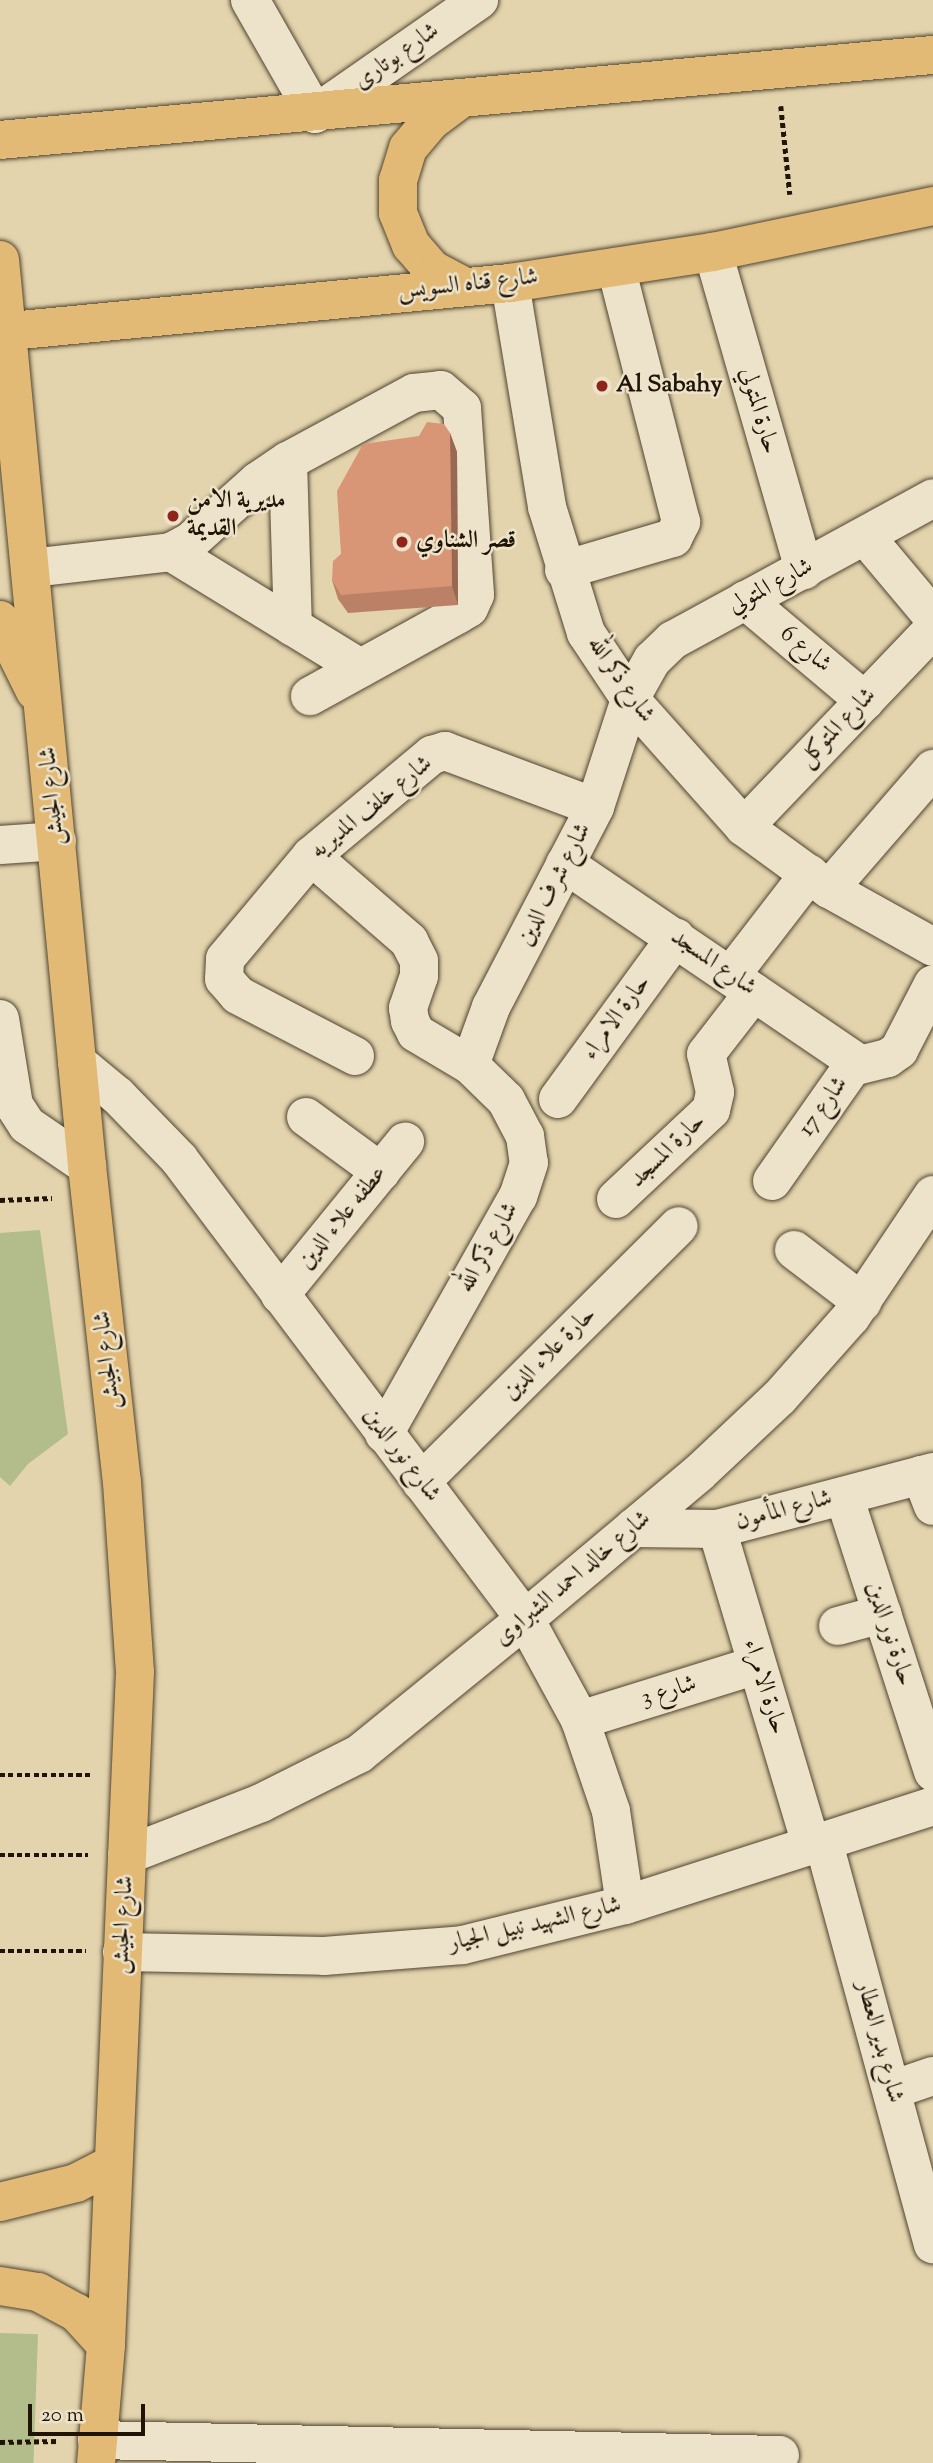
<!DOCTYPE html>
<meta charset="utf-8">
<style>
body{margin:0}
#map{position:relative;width:933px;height:2463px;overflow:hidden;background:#e3d4ad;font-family:"Sorts Mill Goudy",Amiri,serif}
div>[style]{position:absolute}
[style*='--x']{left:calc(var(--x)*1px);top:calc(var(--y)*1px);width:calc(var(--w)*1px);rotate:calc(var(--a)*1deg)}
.green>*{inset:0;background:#b2bd8b;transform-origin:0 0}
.path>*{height:4.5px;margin-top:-2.25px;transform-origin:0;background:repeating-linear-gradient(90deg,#1f1406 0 5px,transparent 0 8.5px)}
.roads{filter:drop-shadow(0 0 2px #504430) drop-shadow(0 0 2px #504430)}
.minor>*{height:38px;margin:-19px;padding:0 19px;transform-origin:19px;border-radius:19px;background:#ede3ca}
.major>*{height:38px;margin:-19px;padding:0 19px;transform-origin:19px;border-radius:19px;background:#e2ba76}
.wall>*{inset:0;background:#ba8166}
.shaded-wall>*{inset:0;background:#976953}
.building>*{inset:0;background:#d89677}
.dots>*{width:19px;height:19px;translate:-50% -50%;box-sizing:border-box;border:4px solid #ede3ca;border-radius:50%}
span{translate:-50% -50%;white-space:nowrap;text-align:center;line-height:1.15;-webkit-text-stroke:5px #ede3ca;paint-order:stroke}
.street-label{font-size:24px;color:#1f1406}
.poi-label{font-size:24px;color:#1f1406;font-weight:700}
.left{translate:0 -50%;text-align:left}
.scale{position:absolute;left:28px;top:2404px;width:117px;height:32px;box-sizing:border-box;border:4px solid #1f1406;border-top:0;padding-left:9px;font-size:21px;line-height:24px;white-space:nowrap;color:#1f1406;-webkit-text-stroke:5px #ede3ca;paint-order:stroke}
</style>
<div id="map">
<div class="green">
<i style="clip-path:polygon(40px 1230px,68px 1434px,28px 1464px,10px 1486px,0 1477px,0 1233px)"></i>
<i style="left:0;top:2333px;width:38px;height:130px;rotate:2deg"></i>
</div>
<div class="path">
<i style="--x:781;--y:106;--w:89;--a:84.2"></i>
<i style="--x:0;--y:1200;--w:52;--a:-2.2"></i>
<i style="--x:0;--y:1775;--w:91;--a:0"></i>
<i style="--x:0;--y:1855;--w:88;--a:0"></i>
<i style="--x:0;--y:1951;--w:86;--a:0"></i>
<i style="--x:0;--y:2442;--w:58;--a:-1"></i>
</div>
<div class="roads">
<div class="minor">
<i style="--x:250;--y:0;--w:131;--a:60.3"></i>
<i style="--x:315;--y:114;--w:200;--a:-34.8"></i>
<i style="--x:713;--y:252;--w:331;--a:74"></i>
<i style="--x:510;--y:283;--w:227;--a:80.6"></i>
<i style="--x:547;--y:507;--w:132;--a:72.8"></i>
<i style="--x:586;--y:633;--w:79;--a:56.3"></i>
<i style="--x:630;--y:699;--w:171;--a:48.3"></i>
<i style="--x:744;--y:827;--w:105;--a:36.1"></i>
<i style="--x:829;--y:889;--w:119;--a:29.1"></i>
<i style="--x:288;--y:461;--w:166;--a:88.3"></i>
<i style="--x:865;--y:536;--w:106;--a:50"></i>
<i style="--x:171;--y:552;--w:222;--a:31.5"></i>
<i style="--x:31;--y:568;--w:141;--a:-6.5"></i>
<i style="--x:171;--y:552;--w:21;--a:-28"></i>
<i style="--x:190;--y:542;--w:91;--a:-41.9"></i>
<i style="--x:258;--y:481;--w:36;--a:-34"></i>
<i style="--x:288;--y:461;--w:143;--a:-28.4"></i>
<i style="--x:414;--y:393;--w:27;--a:-6"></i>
<i style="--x:441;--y:390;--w:28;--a:41"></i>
<i style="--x:462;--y:408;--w:187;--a:86"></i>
<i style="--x:475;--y:595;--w:14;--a:115"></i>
<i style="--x:469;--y:608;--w:14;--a:150"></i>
<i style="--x:457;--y:615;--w:168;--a:151.1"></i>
<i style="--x:564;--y:570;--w:114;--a:-16.4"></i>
<i style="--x:673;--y:538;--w:18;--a:-63"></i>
<i style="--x:681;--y:522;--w:263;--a:-104.3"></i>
<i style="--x:745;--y:600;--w:157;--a:40.1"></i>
<i style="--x:744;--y:827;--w:274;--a:-46.3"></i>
<i style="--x:0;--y:845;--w:57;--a:-4"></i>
<i style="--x:311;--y:856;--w:130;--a:40.9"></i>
<i style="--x:409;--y:941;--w:22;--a:63"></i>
<i style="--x:419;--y:961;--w:15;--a:90"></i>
<i style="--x:419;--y:976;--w:34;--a:109"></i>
<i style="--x:408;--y:1008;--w:13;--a:81"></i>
<i style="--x:410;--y:1021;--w:13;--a:63"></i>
<i style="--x:416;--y:1033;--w:63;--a:30.7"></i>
<i style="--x:470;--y:1065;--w:50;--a:44.2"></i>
<i style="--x:506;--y:1100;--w:41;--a:62.2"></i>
<i style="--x:525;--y:1136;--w:27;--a:82"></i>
<i style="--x:529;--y:1163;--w:35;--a:108"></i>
<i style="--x:518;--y:1196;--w:273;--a:119.4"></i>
<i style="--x:565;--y:864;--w:356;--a:34.2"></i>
<i style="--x:829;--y:889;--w:159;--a:-49.1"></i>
<i style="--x:731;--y:975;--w:128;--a:-52.3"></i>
<i style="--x:0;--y:1019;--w:87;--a:80.8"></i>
<i style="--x:14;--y:1105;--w:24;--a:57"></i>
<i style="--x:27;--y:1125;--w:73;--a:34.3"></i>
<i style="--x:355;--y:1056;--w:132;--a:-152.5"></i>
<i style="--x:238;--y:995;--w:21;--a:-131"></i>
<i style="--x:224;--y:979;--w:20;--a:-87"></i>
<i style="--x:225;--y:959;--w:134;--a:-50.1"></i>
<i style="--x:311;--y:856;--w:158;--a:-39.9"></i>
<i style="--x:432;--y:755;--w:14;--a:-17"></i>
<i style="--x:445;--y:751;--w:160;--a:20.5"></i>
<i style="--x:77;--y:1062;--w:53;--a:39.7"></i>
<i style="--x:118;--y:1096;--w:88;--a:45.9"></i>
<i style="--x:179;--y:1159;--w:576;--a:53.05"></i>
<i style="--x:525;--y:1619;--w:115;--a:61.4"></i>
<i style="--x:580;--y:1720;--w:96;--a:71.2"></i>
<i style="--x:611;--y:1811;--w:95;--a:81.5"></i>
<i style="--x:470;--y:1065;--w:62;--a:-70.1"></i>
<i style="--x:491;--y:1007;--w:225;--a:-62.5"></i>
<i style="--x:595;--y:807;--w:114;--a:-72"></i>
<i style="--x:630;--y:699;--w:45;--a:-60.6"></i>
<i style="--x:652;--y:660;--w:29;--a:-44"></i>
<i style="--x:673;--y:640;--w:296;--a:-28.6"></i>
<i style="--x:558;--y:1099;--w:200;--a:-53.9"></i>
<i style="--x:306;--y:1117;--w:93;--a:36.3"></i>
<i style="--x:772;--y:1181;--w:139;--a:-54.9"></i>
<i style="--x:852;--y:1067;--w:37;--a:-14"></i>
<i style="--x:888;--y:1058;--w:14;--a:-36"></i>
<i style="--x:899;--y:1050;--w:74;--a:-62.7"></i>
<i style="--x:616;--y:1199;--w:130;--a:-43.1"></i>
<i style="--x:711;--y:1110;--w:18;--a:-77"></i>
<i style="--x:715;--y:1092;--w:39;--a:-103"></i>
<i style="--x:706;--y:1054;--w:78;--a:-52.3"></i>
<i style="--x:794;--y:1250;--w:86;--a:37.4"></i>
<i style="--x:280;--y:1295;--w:198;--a:-50.8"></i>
<i style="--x:921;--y:1475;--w:33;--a:69"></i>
<i style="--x:421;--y:1482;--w:363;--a:-44.8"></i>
<i style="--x:844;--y:1496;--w:290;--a:72.1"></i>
<i style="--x:633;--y:1528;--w:84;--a:0.7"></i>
<i style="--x:717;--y:1529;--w:223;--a:-14.8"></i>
<i style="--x:717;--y:1529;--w:330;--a:73.4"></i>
<i style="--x:838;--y:1626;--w:46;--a:-15.3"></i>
<i style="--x:580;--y:1720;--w:185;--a:-17.3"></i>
<i style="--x:823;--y:1840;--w:419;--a:74.8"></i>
<i style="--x:127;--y:1855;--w:144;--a:-21.2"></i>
<i style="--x:261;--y:1803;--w:110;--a:-26.6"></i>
<i style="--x:359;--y:1754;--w:214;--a:-39.1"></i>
<i style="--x:525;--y:1619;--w:227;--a:-40"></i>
<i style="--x:699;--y:1473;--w:110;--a:-43.2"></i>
<i style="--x:779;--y:1398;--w:108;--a:-48.4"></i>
<i style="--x:851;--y:1317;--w:147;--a:-56.1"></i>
<i style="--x:122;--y:1952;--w:202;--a:1.1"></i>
<i style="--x:324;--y:1956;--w:139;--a:-4.5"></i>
<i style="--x:463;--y:1945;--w:167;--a:-13.9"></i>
<i style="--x:625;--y:1905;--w:324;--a:-17.8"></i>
<i style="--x:892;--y:2090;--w:43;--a:-18.9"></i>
<i style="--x:97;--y:2440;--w:683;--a:1.26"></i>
</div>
<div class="major">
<i style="--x:459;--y:100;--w:36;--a:143"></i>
<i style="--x:430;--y:122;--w:34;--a:130"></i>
<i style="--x:408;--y:148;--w:34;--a:107"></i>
<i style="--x:398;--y:180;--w:33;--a:90"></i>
<i style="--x:398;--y:213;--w:35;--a:68"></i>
<i style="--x:411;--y:245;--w:33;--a:49"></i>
<i style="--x:433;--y:270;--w:34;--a:28"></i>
<i style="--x:0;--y:140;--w:937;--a:-5.21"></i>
<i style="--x:0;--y:260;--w:910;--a:84.51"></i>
<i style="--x:87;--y:1166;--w:318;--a:83.7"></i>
<i style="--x:122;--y:1482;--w:190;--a:86.1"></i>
<i style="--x:135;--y:1672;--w:674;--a:92.47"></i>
<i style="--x:106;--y:2345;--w:118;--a:94.8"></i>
<i style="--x:0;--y:332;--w:512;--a:-5.49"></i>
<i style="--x:510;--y:283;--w:205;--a:-8.7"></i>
<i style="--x:713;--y:252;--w:225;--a:-11.8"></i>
<i style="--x:0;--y:620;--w:79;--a:63.8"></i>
<i style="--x:0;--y:2202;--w:78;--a:-14"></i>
<i style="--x:76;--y:2183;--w:39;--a:-27"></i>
<i style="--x:0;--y:2286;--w:38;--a:9"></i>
<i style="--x:38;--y:2292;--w:44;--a:28.3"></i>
<i style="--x:77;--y:2313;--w:43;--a:47.8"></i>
</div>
</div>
<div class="wall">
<i style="clip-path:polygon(450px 433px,457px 452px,458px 605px,348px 613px,338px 599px,332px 580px,341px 554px)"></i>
</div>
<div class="shaded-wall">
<i style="clip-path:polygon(450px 433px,457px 452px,458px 605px,452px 586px)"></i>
</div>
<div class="building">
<i style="clip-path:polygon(427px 422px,444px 424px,450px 433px,452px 586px,341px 595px,332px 580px,333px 561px,341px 554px,337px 491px,363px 444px,419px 436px)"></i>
</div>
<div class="dots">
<i style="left:602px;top:386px;background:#8f2418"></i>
<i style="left:173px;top:516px;background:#8f2418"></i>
<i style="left:402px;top:542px;background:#8f2418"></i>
</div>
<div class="street-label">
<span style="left:397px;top:57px;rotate:-35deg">شارع بوتارى</span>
<span style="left:468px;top:285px;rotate:-6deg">شارع قناه السويس</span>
<span style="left:758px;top:411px;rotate:74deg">حارة المتولي</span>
<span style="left:771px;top:587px;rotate:-28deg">شارع المتولي</span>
<span style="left:805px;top:650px;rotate:40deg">شارع 6</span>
<span style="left:620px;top:680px;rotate:55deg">شارع ذكر الله</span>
<span style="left:838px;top:728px;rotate:-46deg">شارع المتوكل</span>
<span style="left:53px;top:796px;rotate:-95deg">شارع الجيش</span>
<span style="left:372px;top:808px;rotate:-39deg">شارع خلف المديريه</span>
<span style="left:555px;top:885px;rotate:-63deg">شارع شرف الدين</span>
<span style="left:713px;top:963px;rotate:35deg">شارع المسجد</span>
<span style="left:617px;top:1018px;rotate:-54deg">حارة الامراء</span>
<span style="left:824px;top:1107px;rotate:-55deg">شارع 17</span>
<span style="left:668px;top:1151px;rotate:-44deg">حارة المسجد</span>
<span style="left:343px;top:1218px;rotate:-51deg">عطفه علاء الدين</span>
<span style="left:489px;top:1248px;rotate:-61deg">شارع ذكر الله</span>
<span style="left:550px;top:1354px;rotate:-45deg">حارة علاء الدين</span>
<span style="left:108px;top:1360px;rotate:-96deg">شارع الجيش</span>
<span style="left:401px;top:1455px;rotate:53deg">شارع نور الدين</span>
<span style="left:784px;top:1511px;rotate:-15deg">شارع المأمون</span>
<span style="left:573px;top:1579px;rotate:-40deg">شارع خالد احمد الشبراوى</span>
<span style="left:889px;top:1634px;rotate:72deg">حارة نور الدين</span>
<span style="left:764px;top:1687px;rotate:73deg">حارة الامراء</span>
<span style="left:669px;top:1692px;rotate:-17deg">شارع 3</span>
<span style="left:124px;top:1925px;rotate:-87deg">شارع الجيش</span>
<span style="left:535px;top:1925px;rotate:-13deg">شارع الشهيد نبيل الجيار</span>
<span style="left:879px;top:2042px;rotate:75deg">شارع بدير العطار</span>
</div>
<div class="poi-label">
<span class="left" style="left:616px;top:386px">Al Sabahy</span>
<span class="left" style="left:187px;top:516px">مديرية الامن<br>القديمة</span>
<span class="left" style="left:416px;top:542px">قصر الشناوي</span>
</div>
<div class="scale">20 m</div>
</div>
